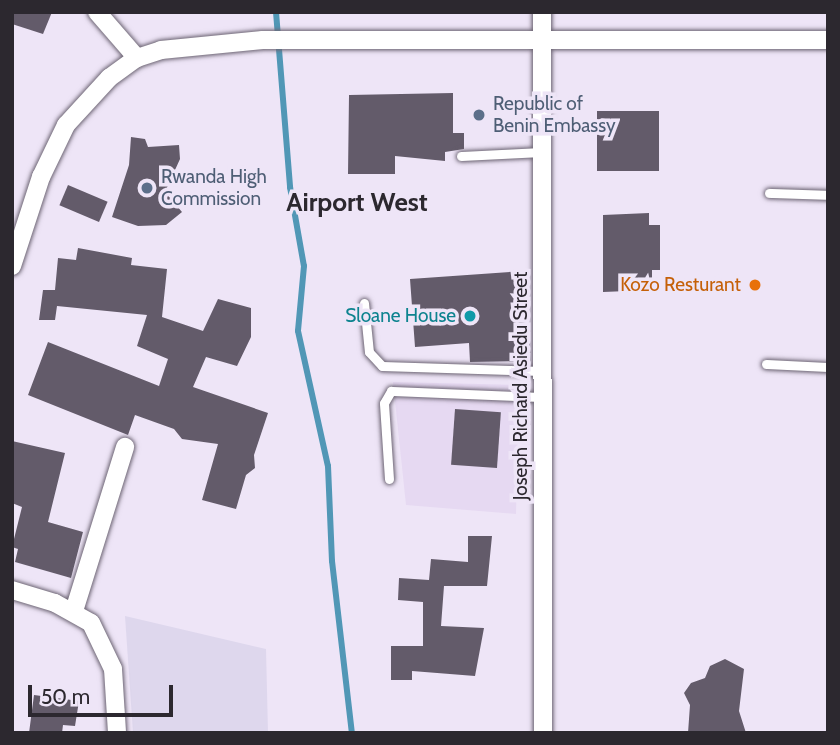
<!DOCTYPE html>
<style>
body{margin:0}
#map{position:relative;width:840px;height:745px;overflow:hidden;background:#eee5f7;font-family:Cabin,sans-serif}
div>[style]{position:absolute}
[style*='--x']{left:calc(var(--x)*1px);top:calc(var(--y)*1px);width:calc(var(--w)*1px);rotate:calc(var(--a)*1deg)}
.built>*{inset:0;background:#e6d9f2}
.education>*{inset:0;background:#ded7ed}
.stream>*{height:6px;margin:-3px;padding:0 3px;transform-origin:3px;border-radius:3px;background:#5197b6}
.building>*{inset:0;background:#635b6a;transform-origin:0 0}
.roads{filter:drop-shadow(0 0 2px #6d6574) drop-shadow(0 0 2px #6d6574)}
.lane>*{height:9px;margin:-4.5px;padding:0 4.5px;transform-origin:4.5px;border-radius:4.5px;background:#fff}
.street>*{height:18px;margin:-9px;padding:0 9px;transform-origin:9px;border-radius:9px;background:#fff}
.dots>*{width:19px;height:19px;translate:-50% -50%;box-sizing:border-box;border:4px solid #eee5f7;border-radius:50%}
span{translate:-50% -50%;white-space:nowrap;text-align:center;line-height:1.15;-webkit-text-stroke:7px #eee5f7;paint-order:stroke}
.service-label{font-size:19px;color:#4e5e75}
.left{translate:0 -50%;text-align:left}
.food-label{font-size:19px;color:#c56008}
.right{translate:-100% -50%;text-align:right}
.culture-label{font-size:19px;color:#0d838f}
.street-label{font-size:19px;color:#2c282f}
.district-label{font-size:26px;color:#2c282f;font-weight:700}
.frame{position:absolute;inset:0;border:14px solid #2c282f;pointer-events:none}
.scale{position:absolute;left:28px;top:685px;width:145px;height:32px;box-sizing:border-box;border:4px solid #2c282f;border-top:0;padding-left:9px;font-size:21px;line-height:24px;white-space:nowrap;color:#2c282f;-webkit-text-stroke:5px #eee5f7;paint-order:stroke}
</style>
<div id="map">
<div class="built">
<i style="clip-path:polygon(393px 382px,519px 385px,516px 514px,406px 505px)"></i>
</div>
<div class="education">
<i style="clip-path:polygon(125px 616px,266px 649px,268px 733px,133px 733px)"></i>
</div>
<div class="stream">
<i style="--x:276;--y:12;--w:176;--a:85.4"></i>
<i style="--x:290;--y:187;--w:80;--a:80"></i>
<i style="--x:304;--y:266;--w:65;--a:95.3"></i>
<i style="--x:298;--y:331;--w:138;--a:77.5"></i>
<i style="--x:328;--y:466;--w:95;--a:87.6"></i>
<i style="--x:332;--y:561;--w:173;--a:83.4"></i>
</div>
<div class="building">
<i style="clip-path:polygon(12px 12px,52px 12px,43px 34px,12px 24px)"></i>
<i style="clip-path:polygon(453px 93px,453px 133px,464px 133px,464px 149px,445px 152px,445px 161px,395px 156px,395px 174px,348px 174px,349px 95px)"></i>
<i style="left:597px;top:111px;width:62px;height:60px"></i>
<i style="clip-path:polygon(131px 137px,145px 139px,148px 147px,179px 145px,180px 159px,165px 192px,182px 212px,166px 225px,138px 226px,112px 217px,129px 165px)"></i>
<i style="left:68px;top:185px;width:43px;height:22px;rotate:23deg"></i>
<i style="clip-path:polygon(649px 213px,649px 225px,660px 225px,660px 270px,652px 270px,652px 290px,603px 292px,603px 215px)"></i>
<i style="clip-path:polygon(78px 248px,132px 258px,131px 265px,167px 269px,162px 317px,203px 331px,218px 299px,251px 308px,251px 337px,237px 366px,206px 357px,193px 387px,268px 413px,254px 455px,255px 468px,246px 475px,236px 509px,202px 500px,218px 444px,182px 439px,174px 429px,135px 415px,128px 435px,28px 395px,48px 342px,159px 386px,168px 359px,137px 346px,147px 315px,57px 306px,55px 320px,39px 320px,43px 290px,55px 290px,58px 258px,76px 260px)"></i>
<i style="clip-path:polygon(524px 271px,531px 361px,470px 362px,469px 343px,415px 347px,410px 279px)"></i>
<i style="left:455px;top:409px;width:46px;height:56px;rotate:4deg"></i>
<i style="clip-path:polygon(12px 441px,65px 453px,48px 522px,83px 532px,71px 578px,15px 562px,18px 549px,12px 547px,22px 507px,12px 503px)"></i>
<i style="clip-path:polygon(468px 536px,492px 536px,487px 586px,444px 586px,441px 626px,484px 628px,475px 676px,412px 671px,412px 680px,391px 680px,391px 646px,423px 646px,423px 602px,398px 600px,399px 578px,429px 580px,431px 559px,468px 562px)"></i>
<i style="clip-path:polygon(725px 659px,744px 669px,739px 711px,746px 733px,688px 733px,690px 705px,684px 693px,691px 683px,705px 678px,710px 666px)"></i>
<i style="clip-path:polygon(34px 695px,79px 701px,75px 726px,63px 725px,62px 733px,29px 733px)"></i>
</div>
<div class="roads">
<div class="lane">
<i style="--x:461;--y:156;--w:81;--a:-2.8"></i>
<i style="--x:769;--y:193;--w:59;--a:1.9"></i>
<i style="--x:364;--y:303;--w:49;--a:84.2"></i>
<i style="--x:369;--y:352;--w:19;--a:47"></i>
<i style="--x:382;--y:366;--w:160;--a:1.8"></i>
<i style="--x:766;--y:364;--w:62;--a:2.8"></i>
<i style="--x:389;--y:479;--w:76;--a:-93.8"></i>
<i style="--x:384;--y:403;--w:14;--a:-60"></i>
<i style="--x:391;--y:391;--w:151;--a:2.3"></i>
</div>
<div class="street">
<i style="--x:97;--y:12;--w:61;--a:49"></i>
<i style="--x:542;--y:12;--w:721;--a:89.92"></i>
<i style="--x:12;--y:266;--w:94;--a:-72"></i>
<i style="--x:41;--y:177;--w:58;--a:-64.3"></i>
<i style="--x:66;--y:125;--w:64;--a:-47.5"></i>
<i style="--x:109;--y:78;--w:34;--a:-36"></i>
<i style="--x:137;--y:58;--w:25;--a:-18"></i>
<i style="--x:161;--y:50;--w:102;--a:-5.6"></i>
<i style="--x:263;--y:40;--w:565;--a:0"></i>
<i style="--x:12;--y:590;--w:45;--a:16.8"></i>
<i style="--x:55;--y:603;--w:41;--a:29.1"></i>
<i style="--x:91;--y:623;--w:51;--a:64.4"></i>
<i style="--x:113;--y:669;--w:64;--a:86.4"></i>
<i style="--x:74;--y:611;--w:172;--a:-72.7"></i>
</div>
</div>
<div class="dots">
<i style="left:479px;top:115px;background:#5c6f8a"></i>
<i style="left:147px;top:188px;background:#5c6f8a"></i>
<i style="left:755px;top:285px;background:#e8710a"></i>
<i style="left:470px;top:316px;background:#0f9aa8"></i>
</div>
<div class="service-label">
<span class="left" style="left:493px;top:115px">Republic of<br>Benin Embassy</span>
<span class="left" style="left:161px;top:188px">Rwanda High<br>Commission</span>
</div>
<div class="food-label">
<span class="right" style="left:741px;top:285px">Kozo Resturant</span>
</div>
<div class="culture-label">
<span class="right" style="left:456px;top:316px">Sloane House</span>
</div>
<div class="street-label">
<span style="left:521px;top:386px;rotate:-90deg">Joseph Richard Asiedu Street</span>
</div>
<div class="district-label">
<span style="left:357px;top:203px">Airport West</span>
</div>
<div class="frame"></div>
<div class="scale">50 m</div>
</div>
